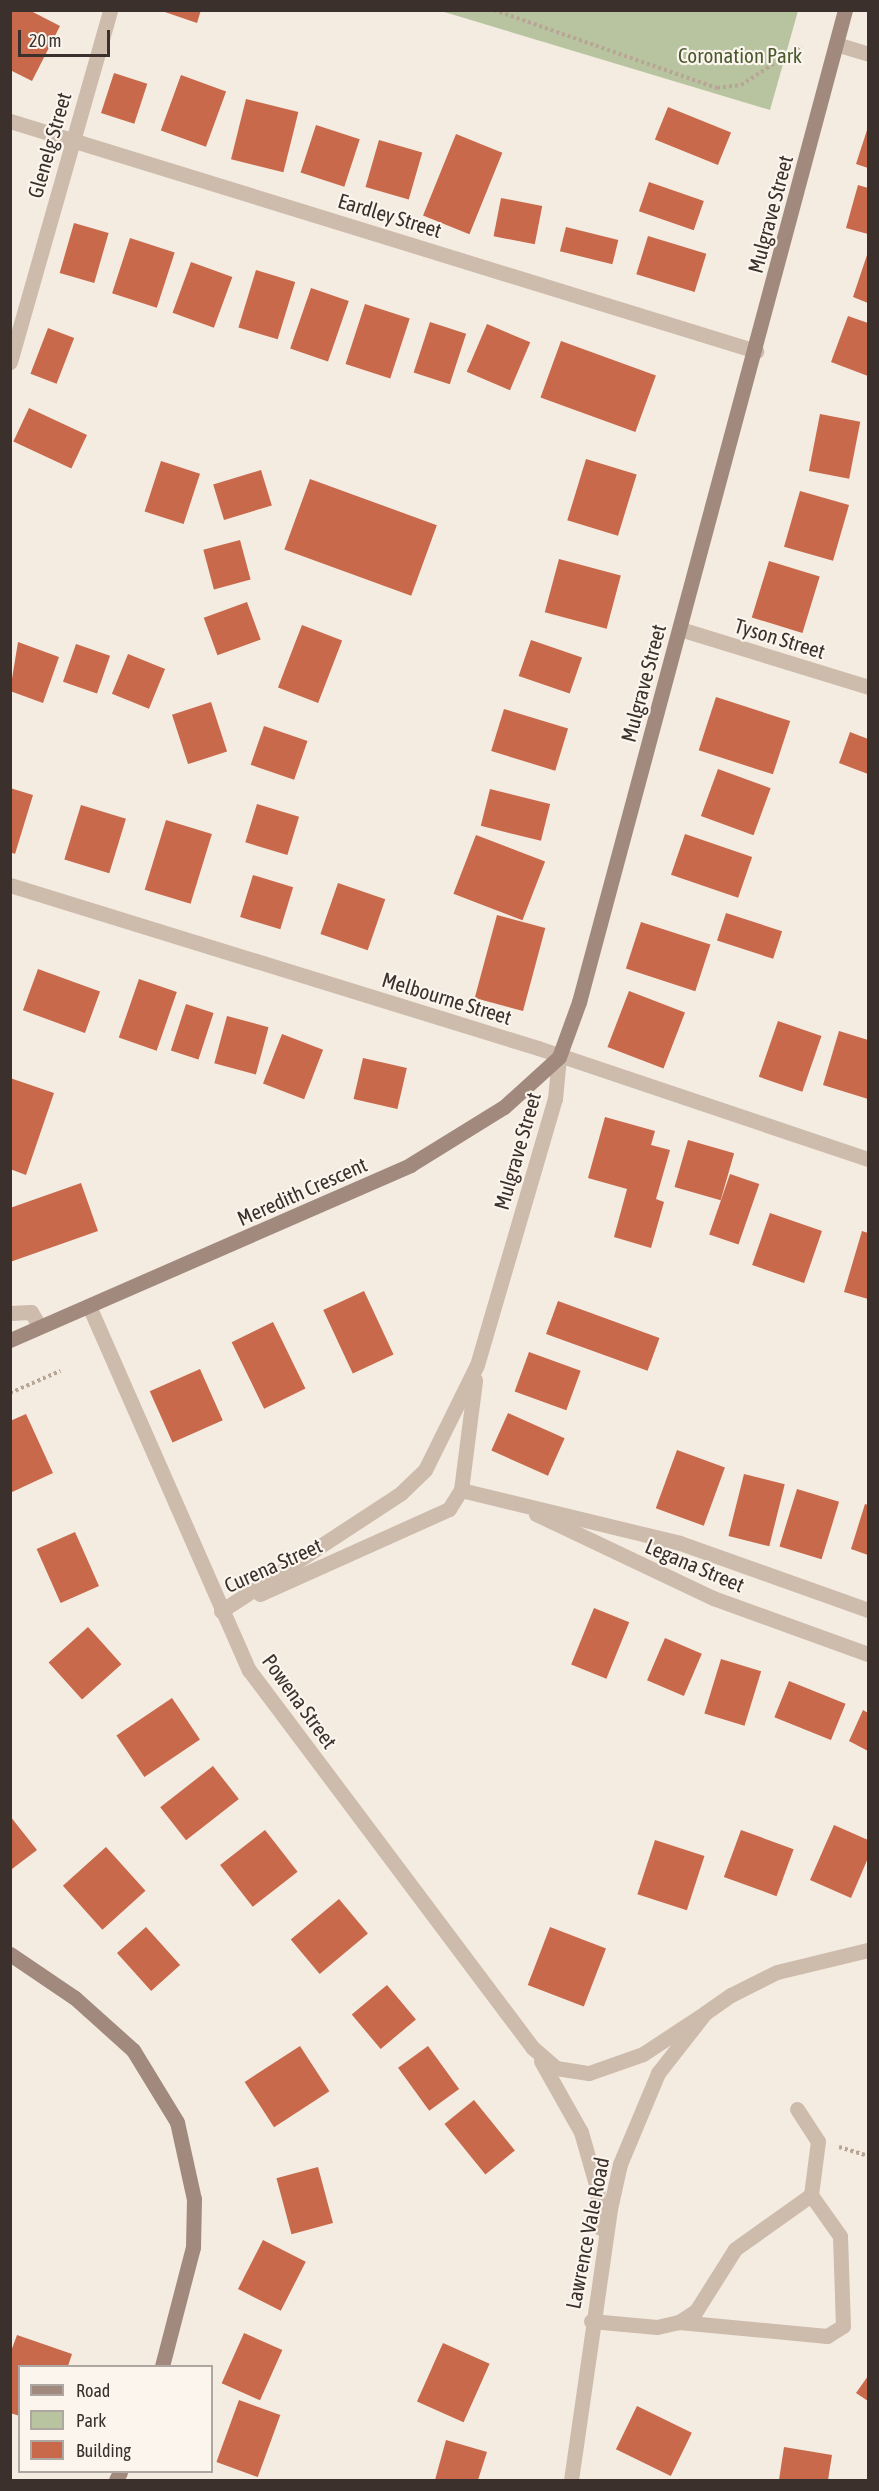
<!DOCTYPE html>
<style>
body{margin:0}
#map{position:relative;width:879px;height:2491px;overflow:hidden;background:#f4ebe1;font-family:"Asap Condensed",sans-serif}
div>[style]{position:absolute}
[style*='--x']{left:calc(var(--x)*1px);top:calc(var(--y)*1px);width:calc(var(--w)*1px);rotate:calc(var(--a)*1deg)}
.green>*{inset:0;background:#b8c4a0}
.building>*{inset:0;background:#c8694b;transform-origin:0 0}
.path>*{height:4px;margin-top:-2px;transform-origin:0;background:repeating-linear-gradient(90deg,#b9a596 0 3px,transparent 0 6px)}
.lane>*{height:15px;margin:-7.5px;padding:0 7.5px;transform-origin:7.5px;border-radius:7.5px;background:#cdbbac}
.street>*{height:15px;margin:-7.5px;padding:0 7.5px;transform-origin:7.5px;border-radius:7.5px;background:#cdbbac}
.secondary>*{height:15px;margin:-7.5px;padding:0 7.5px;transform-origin:7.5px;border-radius:7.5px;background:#a18a7d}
span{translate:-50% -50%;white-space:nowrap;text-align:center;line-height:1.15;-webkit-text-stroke:4.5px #fbf5ee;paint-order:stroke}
.park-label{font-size:21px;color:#4a5a2e}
.street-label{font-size:21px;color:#3b302b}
.frame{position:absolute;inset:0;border:12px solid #3b302b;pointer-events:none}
.legend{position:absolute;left:18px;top:2365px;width:195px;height:108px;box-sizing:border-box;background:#fbf5ee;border:2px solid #aea6a0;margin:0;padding:8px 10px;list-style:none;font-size:18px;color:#3b302b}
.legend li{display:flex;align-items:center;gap:12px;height:30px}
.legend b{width:30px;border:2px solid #aea6a0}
.scale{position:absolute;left:18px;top:30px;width:92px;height:27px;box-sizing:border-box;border:3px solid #3b302b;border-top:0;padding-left:8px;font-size:18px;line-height:21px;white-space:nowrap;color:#3b302b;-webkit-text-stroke:4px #fbf5ee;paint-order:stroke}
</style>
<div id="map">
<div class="green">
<i style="clip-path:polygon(441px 11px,798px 10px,798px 11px,770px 110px)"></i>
</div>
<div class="building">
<i style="clip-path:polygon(10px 10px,29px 10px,60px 26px,32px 81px,10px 70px)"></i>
<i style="clip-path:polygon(159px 10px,201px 10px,197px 23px)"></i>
<i style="left:114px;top:73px;width:35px;height:42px;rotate:18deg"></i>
<i style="left:181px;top:75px;width:48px;height:59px;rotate:20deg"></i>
<i style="left:246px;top:99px;width:54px;height:62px;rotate:14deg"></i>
<i style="left:668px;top:107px;width:68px;height:35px;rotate:22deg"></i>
<i style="left:316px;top:125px;width:46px;height:50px;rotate:18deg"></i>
<i style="clip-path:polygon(868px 127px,868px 168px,856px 164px)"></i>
<i style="left:456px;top:134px;width:50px;height:88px;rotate:22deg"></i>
<i style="left:379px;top:140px;width:45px;height:49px;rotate:16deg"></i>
<i style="left:649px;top:182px;width:58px;height:31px;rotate:19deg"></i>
<i style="clip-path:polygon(858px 185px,868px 188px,868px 234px,846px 228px)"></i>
<i style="left:501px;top:198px;width:42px;height:39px;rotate:11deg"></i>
<i style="left:74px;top:223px;width:36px;height:52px;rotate:16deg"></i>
<i style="left:566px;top:227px;width:54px;height:25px;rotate:14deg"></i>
<i style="left:648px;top:236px;width:61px;height:40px;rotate:17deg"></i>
<i style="left:130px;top:238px;width:47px;height:58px;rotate:18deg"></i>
<i style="clip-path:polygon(868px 252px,868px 303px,853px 297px)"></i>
<i style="left:191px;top:262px;width:44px;height:54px;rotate:20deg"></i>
<i style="left:256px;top:270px;width:41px;height:60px;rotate:17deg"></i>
<i style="left:311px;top:288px;width:40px;height:64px;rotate:19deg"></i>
<i style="left:365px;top:304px;width:47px;height:63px;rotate:18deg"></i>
<i style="clip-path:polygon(848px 316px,868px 323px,868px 376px,831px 362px)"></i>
<i style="left:430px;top:322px;width:38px;height:53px;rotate:18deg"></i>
<i style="left:487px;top:324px;width:47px;height:52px;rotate:23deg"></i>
<i style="left:48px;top:328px;width:28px;height:49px;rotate:21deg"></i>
<i style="left:561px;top:341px;width:101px;height:60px;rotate:20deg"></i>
<i style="left:29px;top:408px;width:64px;height:37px;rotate:25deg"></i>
<i style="left:820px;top:414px;width:41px;height:58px;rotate:11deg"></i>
<i style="left:586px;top:459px;width:53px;height:64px;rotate:17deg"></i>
<i style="left:161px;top:461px;width:41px;height:53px;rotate:18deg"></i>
<i style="left:261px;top:470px;width:37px;height:50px;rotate:73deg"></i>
<i style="left:310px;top:479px;width:135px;height:75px;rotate:20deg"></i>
<i style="left:800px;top:491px;width:51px;height:58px;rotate:16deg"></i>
<i style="left:240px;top:540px;width:41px;height:38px;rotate:75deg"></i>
<i style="left:559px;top:559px;width:64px;height:55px;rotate:15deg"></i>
<i style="left:769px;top:561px;width:53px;height:59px;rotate:17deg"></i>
<i style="left:247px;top:602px;width:40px;height:46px;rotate:70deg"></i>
<i style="left:302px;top:625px;width:43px;height:67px;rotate:21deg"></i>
<i style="left:531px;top:640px;width:54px;height:38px;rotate:19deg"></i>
<i style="clip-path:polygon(18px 642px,59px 657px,43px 703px,10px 691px)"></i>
<i style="left:76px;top:644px;width:36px;height:40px;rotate:19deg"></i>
<i style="left:128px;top:654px;width:40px;height:43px;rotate:22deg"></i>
<i style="left:716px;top:697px;width:78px;height:56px;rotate:18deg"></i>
<i style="left:211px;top:702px;width:52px;height:41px;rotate:72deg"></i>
<i style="left:504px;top:709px;width:67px;height:44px;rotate:17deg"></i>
<i style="left:264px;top:726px;width:46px;height:41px;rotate:19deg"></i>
<i style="clip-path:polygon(850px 732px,868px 739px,868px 774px,839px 763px)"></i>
<i style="left:718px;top:769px;width:56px;height:50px;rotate:20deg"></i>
<i style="clip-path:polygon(10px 788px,33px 795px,15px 854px,10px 852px)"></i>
<i style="left:490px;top:789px;width:62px;height:38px;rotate:14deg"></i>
<i style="left:257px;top:804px;width:44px;height:40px;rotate:17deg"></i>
<i style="left:81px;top:805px;width:47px;height:57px;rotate:17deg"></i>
<i style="left:166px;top:820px;width:48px;height:73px;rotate:17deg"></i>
<i style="left:685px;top:834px;width:71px;height:43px;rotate:19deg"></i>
<i style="left:476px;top:835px;width:74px;height:63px;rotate:21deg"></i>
<i style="left:253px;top:875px;width:42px;height:44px;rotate:17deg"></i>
<i style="left:338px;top:883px;width:50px;height:54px;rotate:19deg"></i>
<i style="left:726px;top:913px;width:59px;height:29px;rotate:18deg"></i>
<i style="left:497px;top:915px;width:50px;height:86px;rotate:15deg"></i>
<i style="left:641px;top:922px;width:73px;height:49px;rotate:18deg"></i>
<i style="left:38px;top:969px;width:66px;height:44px;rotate:20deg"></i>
<i style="left:139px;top:979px;width:40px;height:62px;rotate:19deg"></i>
<i style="left:629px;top:991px;width:60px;height:60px;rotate:21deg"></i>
<i style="left:186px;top:1004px;width:29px;height:49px;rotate:18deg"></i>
<i style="left:227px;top:1016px;width:43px;height:49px;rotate:15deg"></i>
<i style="left:778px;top:1021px;width:46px;height:59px;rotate:19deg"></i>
<i style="clip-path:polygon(839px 1031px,868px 1040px,868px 1099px,823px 1085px)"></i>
<i style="left:282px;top:1034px;width:44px;height:53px;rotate:21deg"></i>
<i style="left:363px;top:1058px;width:45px;height:42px;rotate:13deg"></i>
<i style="clip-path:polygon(10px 1078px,54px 1093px,26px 1175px,10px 1169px)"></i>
<i style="clip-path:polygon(605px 1117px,655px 1131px,651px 1145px,670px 1150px,656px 1199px,664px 1202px,651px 1248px,614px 1237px,627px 1189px,588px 1178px)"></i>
<i style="left:688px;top:1140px;width:48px;height:49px;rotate:16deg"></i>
<i style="left:730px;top:1174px;width:31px;height:64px;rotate:19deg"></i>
<i style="clip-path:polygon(81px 1183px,98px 1231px,10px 1262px,10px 1208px)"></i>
<i style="left:770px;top:1213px;width:55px;height:55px;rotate:19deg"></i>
<i style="clip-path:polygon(862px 1231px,868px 1233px,868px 1299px,844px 1292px)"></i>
<i style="left:364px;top:1291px;width:70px;height:45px;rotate:65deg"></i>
<i style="left:558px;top:1301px;width:108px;height:35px;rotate:20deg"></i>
<i style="left:273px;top:1322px;width:74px;height:46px;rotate:64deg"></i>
<i style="left:529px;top:1352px;width:55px;height:42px;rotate:20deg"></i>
<i style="left:200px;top:1369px;width:56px;height:55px;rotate:66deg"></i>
<i style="left:508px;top:1413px;width:62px;height:41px;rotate:24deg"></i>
<i style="clip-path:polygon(26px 1414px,53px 1473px,10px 1493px,10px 1421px)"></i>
<i style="left:677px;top:1450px;width:51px;height:62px;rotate:20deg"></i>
<i style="left:744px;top:1474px;width:42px;height:64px;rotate:14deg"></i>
<i style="left:797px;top:1489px;width:44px;height:60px;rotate:17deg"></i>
<i style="clip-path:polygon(865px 1504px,868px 1505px,868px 1555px,851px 1549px)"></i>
<i style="left:75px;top:1532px;width:59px;height:42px;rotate:66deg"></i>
<i style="left:594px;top:1608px;width:38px;height:61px;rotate:22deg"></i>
<i style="left:88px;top:1627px;width:50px;height:53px;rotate:48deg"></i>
<i style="left:665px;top:1638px;width:40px;height:46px;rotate:23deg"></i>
<i style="left:721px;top:1659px;width:42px;height:57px;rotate:17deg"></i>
<i style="left:789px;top:1681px;width:61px;height:39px;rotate:22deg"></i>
<i style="left:172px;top:1698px;width:50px;height:67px;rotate:56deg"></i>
<i style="clip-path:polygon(863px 1710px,868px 1713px,868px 1751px,849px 1741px)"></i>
<i style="left:213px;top:1766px;width:42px;height:67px;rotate:52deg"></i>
<i style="clip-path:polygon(10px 1816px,37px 1850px,12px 1869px,10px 1867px)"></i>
<i style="clip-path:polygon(834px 1825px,868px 1840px,868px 1858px,851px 1898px,810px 1880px)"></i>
<i style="left:265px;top:1830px;width:53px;height:57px;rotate:52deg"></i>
<i style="left:741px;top:1830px;width:56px;height:50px;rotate:20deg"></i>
<i style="left:655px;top:1840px;width:52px;height:57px;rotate:18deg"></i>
<i style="left:106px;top:1847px;width:59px;height:58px;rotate:48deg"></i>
<i style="left:339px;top:1899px;width:45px;height:63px;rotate:50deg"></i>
<i style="left:146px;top:1927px;width:51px;height:39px;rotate:48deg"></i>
<i style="left:550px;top:1927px;width:60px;height:62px;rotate:21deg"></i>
<i style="left:387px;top:1985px;width:45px;height:46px;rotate:50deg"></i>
<i style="left:300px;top:2046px;width:54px;height:66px;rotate:57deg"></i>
<i style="left:428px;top:2046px;width:53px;height:37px;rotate:54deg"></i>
<i style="left:474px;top:2100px;width:65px;height:38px;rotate:51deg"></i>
<i style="left:318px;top:2167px;width:58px;height:43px;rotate:75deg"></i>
<i style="left:263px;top:2240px;width:48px;height:55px;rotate:27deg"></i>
<i style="left:244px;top:2333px;width:42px;height:55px;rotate:24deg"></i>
<i style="clip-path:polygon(17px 2335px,72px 2354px,68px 2366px,20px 2366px,20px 2416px,10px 2413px,10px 2354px)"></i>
<i style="left:443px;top:2343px;width:51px;height:64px;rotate:24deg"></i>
<i style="clip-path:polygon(868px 2376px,868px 2401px,856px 2393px)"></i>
<i style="left:239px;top:2400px;width:44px;height:66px;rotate:20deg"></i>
<i style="left:637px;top:2406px;width:61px;height:48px;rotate:26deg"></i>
<i style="clip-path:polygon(446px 2440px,487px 2452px,478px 2480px,435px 2480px)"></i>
<i style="clip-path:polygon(784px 2447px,832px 2455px,828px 2480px,779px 2480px)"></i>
</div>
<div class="path">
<i style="--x:494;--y:10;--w:236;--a:19.3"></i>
<i style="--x:717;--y:88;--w:24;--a:-7"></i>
<i style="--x:741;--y:85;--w:72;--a:-33"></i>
<i style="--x:10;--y:1393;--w:55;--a:-23.7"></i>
<i style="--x:839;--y:2147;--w:30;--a:17"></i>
</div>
<div class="lane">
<i style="--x:10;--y:1313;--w:21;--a:-3"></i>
<i style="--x:31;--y:1312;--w:17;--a:59"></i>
<i style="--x:797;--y:2109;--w:38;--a:57"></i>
<i style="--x:818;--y:2141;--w:54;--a:97.4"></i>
<i style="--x:591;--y:2321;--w:66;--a:5.2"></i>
<i style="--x:657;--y:2327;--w:23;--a:-13"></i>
<i style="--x:679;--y:2322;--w:20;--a:-33"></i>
<i style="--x:696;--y:2311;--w:73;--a:-57.8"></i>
<i style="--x:735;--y:2249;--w:93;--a:-35.4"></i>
<i style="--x:811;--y:2195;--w:50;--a:54.7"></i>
<i style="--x:840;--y:2236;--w:90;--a:88.1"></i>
<i style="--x:843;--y:2326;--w:19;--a:148"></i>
<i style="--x:827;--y:2336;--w:149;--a:-174.6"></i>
</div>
<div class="street">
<i style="--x:836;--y:44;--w:34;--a:17"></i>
<i style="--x:10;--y:121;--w:781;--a:17.14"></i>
<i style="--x:10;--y:362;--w:366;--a:-74.1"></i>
<i style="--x:680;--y:629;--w:197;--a:17.1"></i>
<i style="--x:10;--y:885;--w:553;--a:17.16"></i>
<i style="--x:538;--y:1048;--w:348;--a:18.6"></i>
<i style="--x:89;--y:1306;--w:398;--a:66.3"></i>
<i style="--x:249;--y:1670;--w:473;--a:53.1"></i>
<i style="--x:533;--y:2048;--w:30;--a:41"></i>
<i style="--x:556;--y:2068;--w:33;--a:9"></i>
<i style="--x:589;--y:2073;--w:57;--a:-19.4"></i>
<i style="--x:643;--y:2054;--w:74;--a:-33.5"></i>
<i style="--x:461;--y:1490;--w:225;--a:13.6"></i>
<i style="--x:680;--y:1543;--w:200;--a:19.6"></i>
<i style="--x:536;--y:1514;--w:196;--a:25.4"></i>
<i style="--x:713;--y:1598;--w:165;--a:19.9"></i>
<i style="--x:260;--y:1594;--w:207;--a:-24.2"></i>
<i style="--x:449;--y:1509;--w:22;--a:-58"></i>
<i style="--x:461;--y:1490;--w:111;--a:-82.7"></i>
<i style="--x:221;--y:1611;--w:215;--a:-33.2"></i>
<i style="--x:401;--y:1493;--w:33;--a:-44"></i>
<i style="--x:425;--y:1470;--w:117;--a:-63.7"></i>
<i style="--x:477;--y:1365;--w:277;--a:-73.7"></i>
<i style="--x:555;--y:1099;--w:42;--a:-84.6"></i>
<i style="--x:541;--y:2061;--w:81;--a:60.6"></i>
<i style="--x:581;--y:2132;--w:58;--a:74.1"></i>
<i style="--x:597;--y:2188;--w:40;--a:85.7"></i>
<i style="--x:571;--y:2480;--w:274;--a:-81.8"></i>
<i style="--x:610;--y:2209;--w:46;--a:-77.5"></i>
<i style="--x:620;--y:2164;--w:99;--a:-67.3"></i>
<i style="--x:658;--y:2073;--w:76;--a:-51.9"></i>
<i style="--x:705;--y:2013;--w:32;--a:-35"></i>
<i style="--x:731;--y:1995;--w:51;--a:-26.6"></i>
<i style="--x:777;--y:1972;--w:94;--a:-13.6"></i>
</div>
<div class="secondary">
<i style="--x:10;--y:1340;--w:437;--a:-23.6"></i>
<i style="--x:410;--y:1165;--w:110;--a:-31.7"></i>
<i style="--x:504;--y:1107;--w:74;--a:-42.3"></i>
<i style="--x:559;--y:1057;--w:59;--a:-70"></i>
<i style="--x:579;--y:1002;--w:1027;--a:-74.99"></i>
<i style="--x:10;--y:1954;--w:78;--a:34.1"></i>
<i style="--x:75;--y:1998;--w:78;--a:41.9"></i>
<i style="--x:133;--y:2050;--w:84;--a:58.6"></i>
<i style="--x:177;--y:2122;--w:79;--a:77.6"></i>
<i style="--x:194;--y:2199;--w:48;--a:91.2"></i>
<i style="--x:193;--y:2247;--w:123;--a:104.6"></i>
<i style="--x:116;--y:2480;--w:9;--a:-63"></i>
</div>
<div class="park-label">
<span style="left:740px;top:55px">Coronation Park</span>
</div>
<div class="street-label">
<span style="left:49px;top:145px;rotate:-74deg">Glenelg Street</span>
<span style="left:770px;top:214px;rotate:-75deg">Mulgrave Street</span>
<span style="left:390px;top:215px;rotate:17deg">Eardley Street</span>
<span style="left:780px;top:638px;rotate:17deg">Tyson Street</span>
<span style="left:643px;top:683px;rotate:-75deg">Mulgrave Street</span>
<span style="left:447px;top:998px;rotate:17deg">Melbourne Street</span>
<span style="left:517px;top:1151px;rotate:-74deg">Mulgrave Street</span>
<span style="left:302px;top:1191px;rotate:-24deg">Meredith Crescent</span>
<span style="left:273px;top:1565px;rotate:-24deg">Curena Street</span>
<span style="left:695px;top:1565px;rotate:23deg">Legana Street</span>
<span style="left:300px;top:1701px;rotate:54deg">Powena Street</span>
<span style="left:587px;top:2233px;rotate:-79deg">Lawrence Vale Road</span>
</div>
<div class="frame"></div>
<ul class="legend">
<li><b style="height:8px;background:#a18a7d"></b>Road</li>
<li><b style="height:16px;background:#b8c4a0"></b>Park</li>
<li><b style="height:16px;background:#c8694b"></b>Building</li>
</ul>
<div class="scale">20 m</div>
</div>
